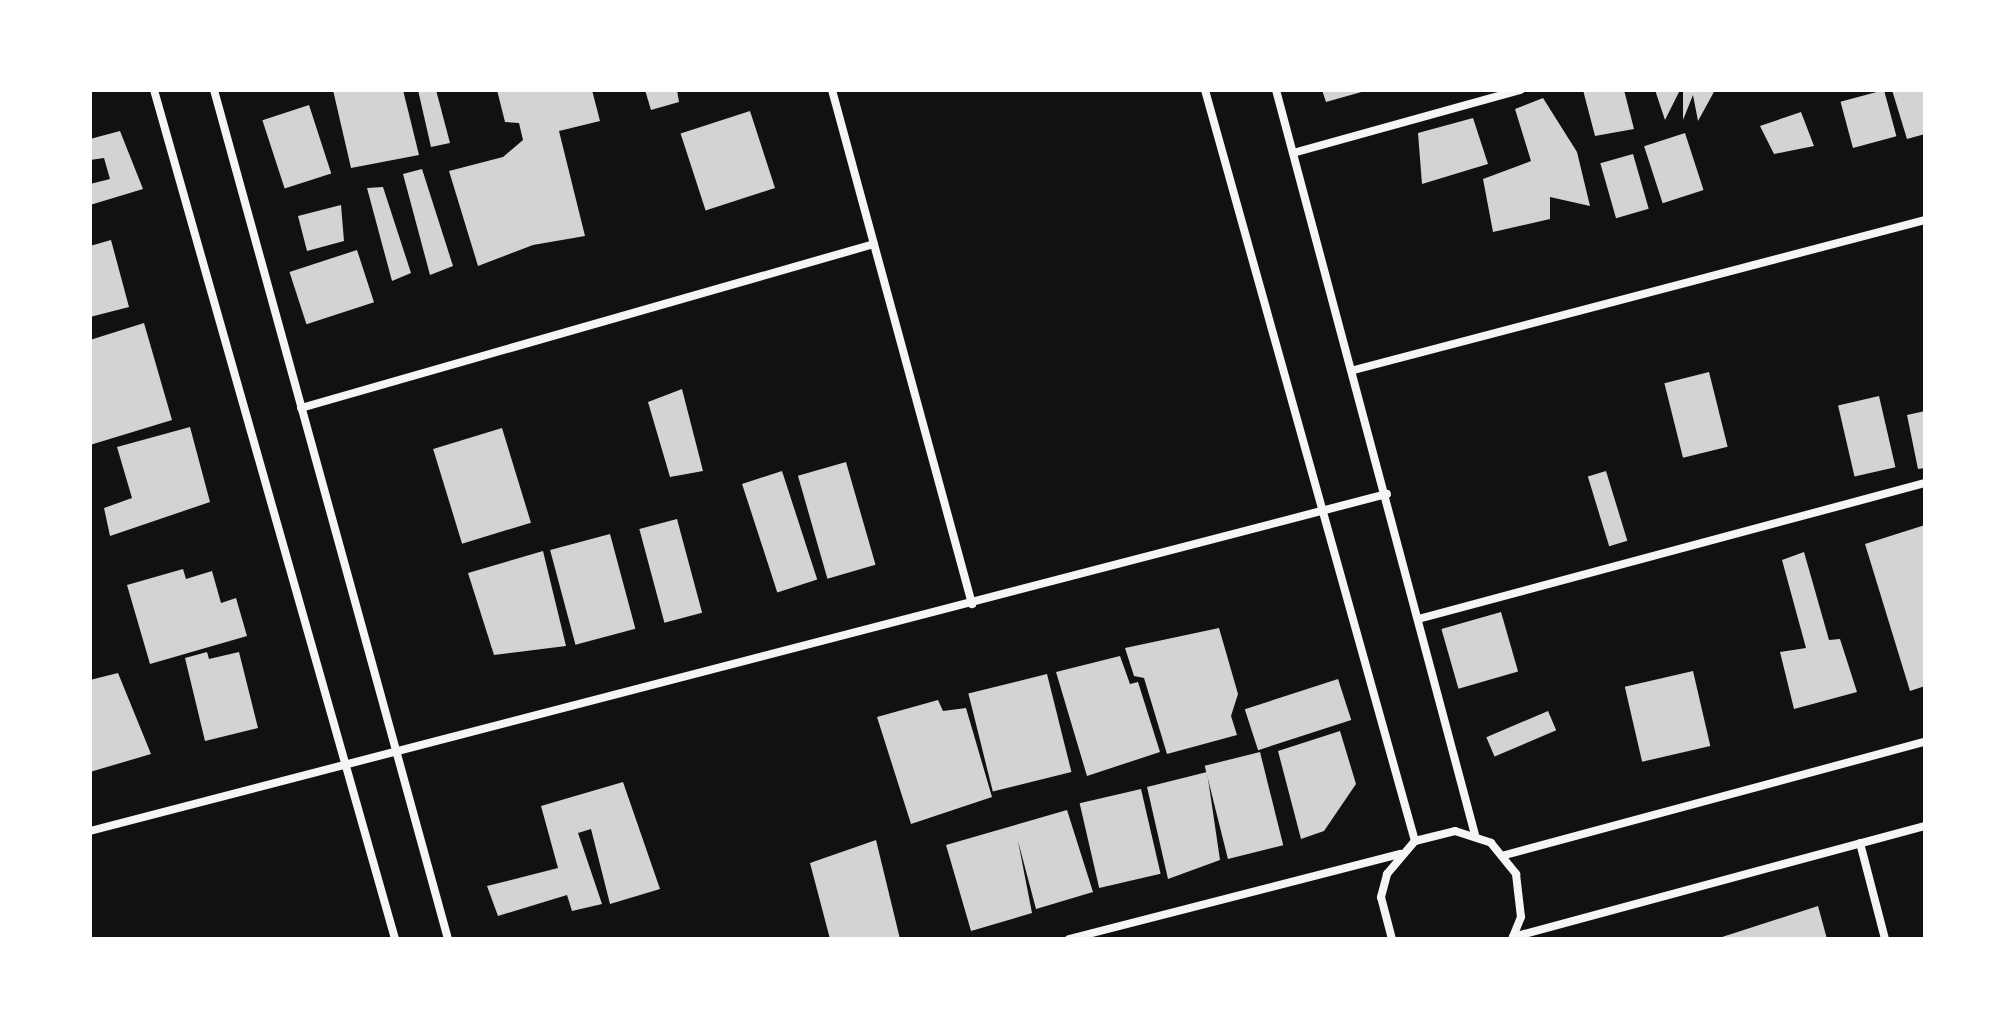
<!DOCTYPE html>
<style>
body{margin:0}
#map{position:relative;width:2015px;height:1029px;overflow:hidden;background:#111;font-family:Bitter,serif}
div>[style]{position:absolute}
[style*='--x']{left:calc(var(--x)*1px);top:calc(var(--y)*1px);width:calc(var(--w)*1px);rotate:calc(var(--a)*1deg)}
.building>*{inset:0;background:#d3d3d3;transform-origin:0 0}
.minor>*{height:8px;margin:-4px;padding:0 4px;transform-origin:4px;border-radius:4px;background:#f5f5f5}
span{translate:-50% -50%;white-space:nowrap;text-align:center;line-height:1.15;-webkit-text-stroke:8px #fff;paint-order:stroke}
.frame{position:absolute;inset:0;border:92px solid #fff;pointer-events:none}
</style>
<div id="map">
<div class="building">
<i style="clip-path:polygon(333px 90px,403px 90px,419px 155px,351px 168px)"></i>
<i style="clip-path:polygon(418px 90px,436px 90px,450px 143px,431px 147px)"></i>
<i style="clip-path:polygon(497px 90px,592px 90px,600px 121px,559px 131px,585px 236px,533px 245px,478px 266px,449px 171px,503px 157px,523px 140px,519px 123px,505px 122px)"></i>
<i style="clip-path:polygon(645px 90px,677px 90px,679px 102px,651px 110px)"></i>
<i style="clip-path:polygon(1322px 90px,1365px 90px,1365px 91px,1326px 102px)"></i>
<i style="clip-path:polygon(1583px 90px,1624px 90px,1634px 129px,1595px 136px)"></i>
<i style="clip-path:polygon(1655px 90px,1680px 90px,1665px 120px)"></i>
<i style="clip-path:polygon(1683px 90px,1715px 90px,1698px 121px,1693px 95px,1683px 120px)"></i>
<i style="left:1884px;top:90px;width:48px;height:45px;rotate:75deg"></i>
<i style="clip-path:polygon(1892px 90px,1925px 90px,1925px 134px,1907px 139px)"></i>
<i style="clip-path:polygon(1543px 98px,1577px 152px,1590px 206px,1550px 197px,1550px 219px,1493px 232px,1483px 179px,1531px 161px,1515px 109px)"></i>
<i style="left:309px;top:105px;width:72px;height:49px;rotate:72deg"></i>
<i style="left:750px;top:111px;width:81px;height:73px;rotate:72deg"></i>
<i style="clip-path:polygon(1801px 112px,1814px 146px,1774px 154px,1760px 126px)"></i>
<i style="clip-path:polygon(1473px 118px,1488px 164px,1422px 184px,1418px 133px)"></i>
<i style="clip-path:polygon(120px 131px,143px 189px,90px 205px,90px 184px,110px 179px,104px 158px,90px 160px,90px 139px)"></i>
<i style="left:1685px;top:133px;width:60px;height:43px;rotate:72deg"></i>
<i style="left:1633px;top:154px;width:57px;height:34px;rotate:74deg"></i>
<i style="clip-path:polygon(422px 169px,453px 266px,430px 275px,403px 174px)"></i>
<i style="clip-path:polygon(383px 187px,411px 273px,392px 281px,367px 188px)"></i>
<i style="clip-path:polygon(341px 205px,344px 241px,307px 251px,298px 216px)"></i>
<i style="clip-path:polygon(111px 240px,129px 307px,90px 317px,90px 246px)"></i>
<i style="left:357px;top:250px;width:55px;height:71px;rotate:72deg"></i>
<i style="clip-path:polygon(144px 323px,172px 420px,90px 445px,90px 340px)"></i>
<i style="left:1709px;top:372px;width:77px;height:46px;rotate:76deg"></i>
<i style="clip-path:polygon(682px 389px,703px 471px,670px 477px,648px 402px)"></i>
<i style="left:1879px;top:396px;width:73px;height:42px;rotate:77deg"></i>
<i style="clip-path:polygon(1925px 411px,1925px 468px,1918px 469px,1907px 415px)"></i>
<i style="clip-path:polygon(190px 427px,210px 502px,110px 536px,104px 508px,132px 498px,117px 447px)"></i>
<i style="left:502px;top:428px;width:99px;height:72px;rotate:73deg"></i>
<i style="left:846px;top:462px;width:107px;height:50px;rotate:74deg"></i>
<i style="left:782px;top:471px;width:114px;height:42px;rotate:72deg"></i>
<i style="left:1606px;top:471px;width:73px;height:19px;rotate:73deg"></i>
<i style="left:677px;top:519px;width:97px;height:39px;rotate:75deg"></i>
<i style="clip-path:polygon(1925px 525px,1925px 686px,1910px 691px,1865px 544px)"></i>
<i style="left:610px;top:534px;width:98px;height:62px;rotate:75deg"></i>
<i style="clip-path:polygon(543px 551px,566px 646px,494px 655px,468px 573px)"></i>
<i style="clip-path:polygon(1804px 552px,1829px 640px,1840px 639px,1857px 692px,1794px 709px,1780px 652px,1806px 648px,1782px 560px)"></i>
<i style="clip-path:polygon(183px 569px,186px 579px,212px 571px,221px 603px,236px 598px,247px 636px,150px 664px,127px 585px)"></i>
<i style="left:1501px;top:612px;width:62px;height:62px;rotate:74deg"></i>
<i style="clip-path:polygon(1219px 628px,1238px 694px,1231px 716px,1237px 735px,1167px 754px,1144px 678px,1134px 676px,1125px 648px)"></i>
<i style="clip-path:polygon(207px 652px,209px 659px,239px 652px,258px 728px,205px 741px,185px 658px)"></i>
<i style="clip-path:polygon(1120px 656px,1130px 684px,1138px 682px,1160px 752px,1087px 776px,1056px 672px)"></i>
<i style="left:1693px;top:671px;width:77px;height:70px;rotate:77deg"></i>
<i style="clip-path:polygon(118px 673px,151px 754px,90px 772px,90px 680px)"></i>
<i style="left:1047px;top:674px;width:101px;height:81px;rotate:76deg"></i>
<i style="left:1338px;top:679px;width:43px;height:98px;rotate:72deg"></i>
<i style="clip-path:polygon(938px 700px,943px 711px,966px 708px,992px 797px,911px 824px,877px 717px)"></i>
<i style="left:1548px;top:711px;width:21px;height:67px;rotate:67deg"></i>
<i style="clip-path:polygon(1340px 731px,1356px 784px,1324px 831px,1301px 839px,1278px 751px)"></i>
<i style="left:1260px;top:752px;width:96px;height:57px;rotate:76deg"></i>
<i style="clip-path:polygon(1207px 772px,1220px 860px,1168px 879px,1147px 787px)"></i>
<i style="clip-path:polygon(623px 782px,660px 889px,610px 904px,591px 829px,578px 833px,602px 904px,572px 911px,567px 895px,498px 916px,487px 886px,558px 868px,541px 806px)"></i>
<i style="left:1141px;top:789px;width:87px;height:63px;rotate:77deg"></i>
<i style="clip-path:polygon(1067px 810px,1093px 892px,1036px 909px,1018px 841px,1032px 913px,971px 931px,946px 845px)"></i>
<i style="clip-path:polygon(876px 840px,900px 939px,830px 939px,810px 863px)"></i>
<i style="clip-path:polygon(1818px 906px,1827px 939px,1719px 939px,1719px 938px)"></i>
</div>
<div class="minor">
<i style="--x:154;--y:90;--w:883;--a:74.15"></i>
<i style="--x:214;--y:90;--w:881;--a:74.59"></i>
<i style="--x:832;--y:90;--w:533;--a:74.76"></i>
<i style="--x:1205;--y:90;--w:780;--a:74.38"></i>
<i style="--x:1276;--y:90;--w:771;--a:75.04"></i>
<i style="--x:1293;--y:153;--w:236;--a:-15.5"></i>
<i style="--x:1354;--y:370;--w:590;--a:-14.72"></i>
<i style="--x:301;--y:408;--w:596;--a:-15.97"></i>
<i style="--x:1422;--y:618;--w:521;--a:-15.02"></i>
<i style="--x:90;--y:831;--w:1340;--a:-14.57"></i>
<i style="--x:1860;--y:843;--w:99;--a:75.4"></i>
<i style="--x:1505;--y:855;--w:435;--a:-15.1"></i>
<i style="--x:1513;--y:937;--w:427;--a:-15.1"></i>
<i style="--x:1069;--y:939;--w:342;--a:-14.4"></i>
<i style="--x:1392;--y:939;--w:43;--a:-104.7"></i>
<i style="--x:1381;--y:897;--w:24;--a:-75"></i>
<i style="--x:1387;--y:874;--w:43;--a:-49.7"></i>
<i style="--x:1415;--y:841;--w:41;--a:-14"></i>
<i style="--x:1455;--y:831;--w:38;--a:18"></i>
<i style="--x:1491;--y:843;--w:40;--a:51"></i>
<i style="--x:1516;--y:874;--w:43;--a:83.4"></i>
<i style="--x:1521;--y:917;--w:24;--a:112"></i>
</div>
<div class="frame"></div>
</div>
